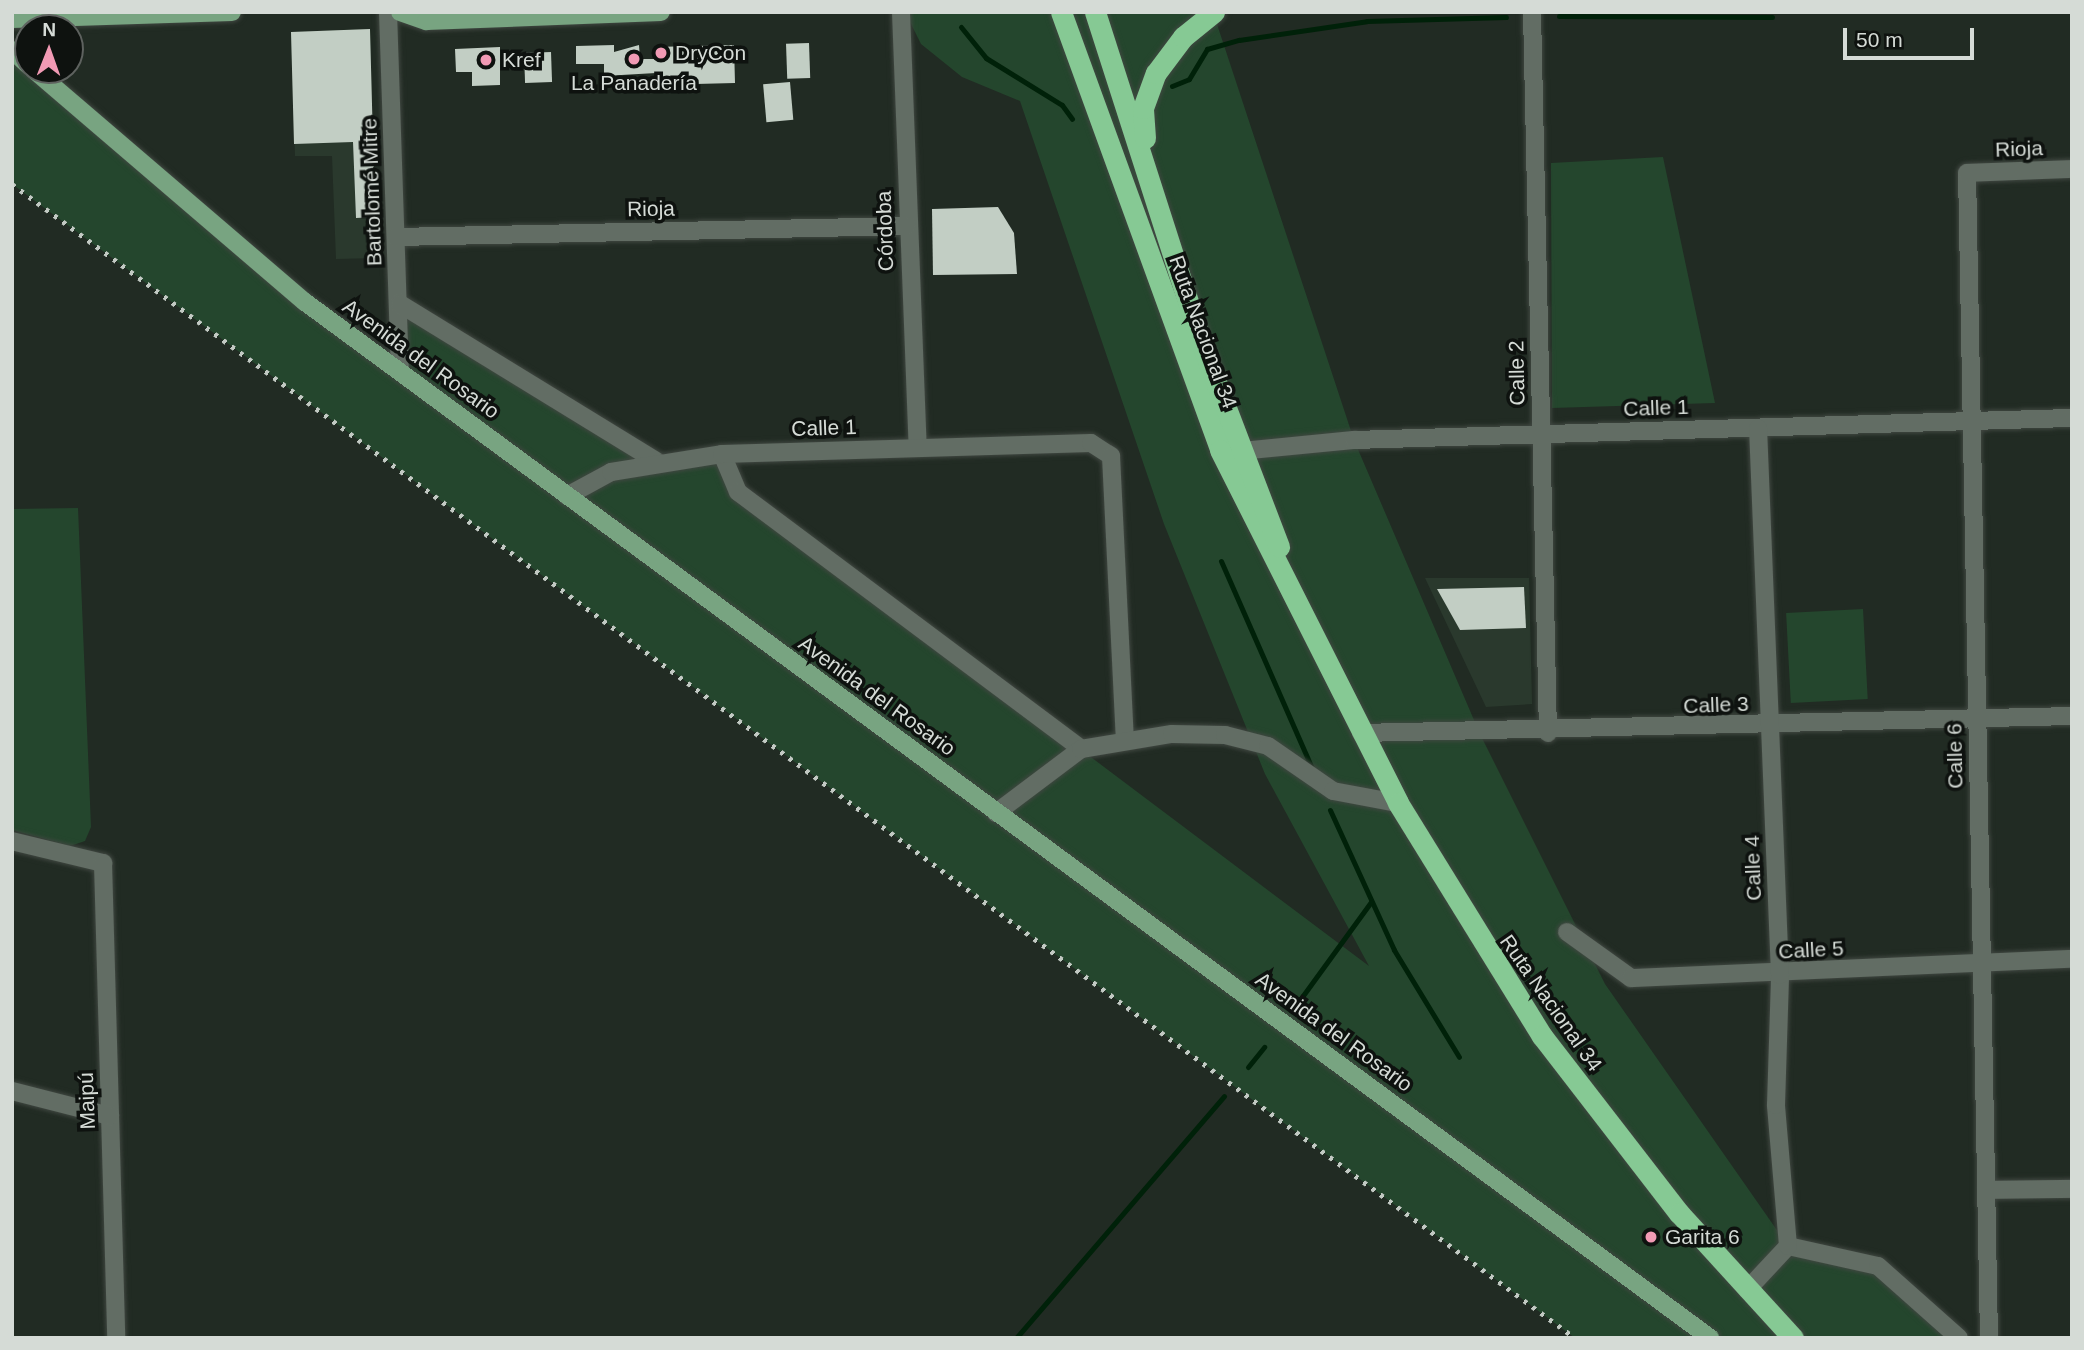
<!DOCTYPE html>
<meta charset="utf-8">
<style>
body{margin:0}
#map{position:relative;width:2084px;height:1350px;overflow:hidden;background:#212b23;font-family:Helvetica,sans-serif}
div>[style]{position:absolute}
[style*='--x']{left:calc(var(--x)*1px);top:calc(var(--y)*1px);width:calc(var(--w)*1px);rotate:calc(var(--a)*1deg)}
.built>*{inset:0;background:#2a392d}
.green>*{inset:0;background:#24462d;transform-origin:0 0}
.stream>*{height:5px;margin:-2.5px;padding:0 2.5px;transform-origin:2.5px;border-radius:2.5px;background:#002109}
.building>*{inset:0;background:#c2cec4;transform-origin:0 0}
.roads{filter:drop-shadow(0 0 2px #404741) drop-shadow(0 0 2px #404741)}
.minor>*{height:18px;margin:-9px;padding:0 9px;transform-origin:9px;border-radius:9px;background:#626d64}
.major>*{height:18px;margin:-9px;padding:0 9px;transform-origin:9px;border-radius:9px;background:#78a481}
.highway>*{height:21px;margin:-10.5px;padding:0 10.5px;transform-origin:10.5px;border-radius:10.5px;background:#86c994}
.rail>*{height:5px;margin-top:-2.5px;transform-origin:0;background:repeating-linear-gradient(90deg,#c2c9c3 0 3.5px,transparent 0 10.5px)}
.dots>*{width:19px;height:19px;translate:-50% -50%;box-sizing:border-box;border:4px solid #0e120f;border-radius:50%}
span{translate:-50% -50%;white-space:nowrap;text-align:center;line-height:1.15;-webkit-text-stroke:7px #0e120f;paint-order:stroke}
.poi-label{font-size:21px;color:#d5dbd6}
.left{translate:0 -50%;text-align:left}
.street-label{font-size:21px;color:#d5dbd6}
.frame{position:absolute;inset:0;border:14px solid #d5dbd6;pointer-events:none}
.north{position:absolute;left:14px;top:14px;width:70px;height:70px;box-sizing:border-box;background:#0e120f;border:2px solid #5e625f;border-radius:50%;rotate:1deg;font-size:19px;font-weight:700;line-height:28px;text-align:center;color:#d5dbd6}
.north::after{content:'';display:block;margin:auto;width:24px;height:32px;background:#f19ab4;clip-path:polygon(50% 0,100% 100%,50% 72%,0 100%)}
.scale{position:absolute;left:1843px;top:28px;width:131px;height:32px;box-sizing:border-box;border:4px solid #d5dbd6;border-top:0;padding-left:9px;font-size:21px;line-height:24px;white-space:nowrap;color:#d5dbd6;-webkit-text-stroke:5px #0e120f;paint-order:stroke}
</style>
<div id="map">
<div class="built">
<i style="clip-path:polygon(370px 29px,376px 258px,336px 259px,332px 156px,295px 156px,291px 32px)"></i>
<i style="clip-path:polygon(1425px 578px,1529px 578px,1532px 704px,1486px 707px)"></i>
</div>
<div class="green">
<i style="clip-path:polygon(905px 12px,1213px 12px,1354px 440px,1480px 734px,1605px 984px,1788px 1246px,1878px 1266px,1959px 1338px,1575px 1338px,12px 184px,12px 50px,400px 369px,400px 304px,656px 461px,722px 454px,738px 492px,1369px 966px,1265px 774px,1164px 524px,1020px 101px,962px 77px,921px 44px)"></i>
<i style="clip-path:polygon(1663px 157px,1715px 403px,1552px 408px,1551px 163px)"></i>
<i style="clip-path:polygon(78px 508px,91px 827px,85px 841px,70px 846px,12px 830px,12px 509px)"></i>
<i style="left:1863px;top:609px;width:90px;height:77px;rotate:87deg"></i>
</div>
<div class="stream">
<i style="--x:1559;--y:16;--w:213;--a:0.3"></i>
<i style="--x:961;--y:27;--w:40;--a:51"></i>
<i style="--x:986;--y:58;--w:89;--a:31.7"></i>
<i style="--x:1062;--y:105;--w:17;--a:54"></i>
<i style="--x:1172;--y:86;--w:18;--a:-22"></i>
<i style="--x:1189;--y:79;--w:35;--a:-59"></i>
<i style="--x:1207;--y:49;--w:33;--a:-16"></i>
<i style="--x:1239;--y:40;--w:129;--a:-8.4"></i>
<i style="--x:1367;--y:21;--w:139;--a:-1.6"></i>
<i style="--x:1221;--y:561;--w:226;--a:66.3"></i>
<i style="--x:1330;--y:810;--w:154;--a:65.4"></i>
<i style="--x:1394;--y:950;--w:125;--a:58.7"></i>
<i style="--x:1299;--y:1001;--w:122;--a:-54"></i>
<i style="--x:1248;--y:1067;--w:26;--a:-51"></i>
<i style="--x:1016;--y:1338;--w:319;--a:-49.3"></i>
</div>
<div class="building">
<i style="clip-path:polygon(370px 29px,375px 217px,356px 218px,353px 142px,294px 144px,291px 32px)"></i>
<i style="left:809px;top:43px;width:35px;height:23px;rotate:88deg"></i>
<i style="clip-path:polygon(614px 45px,614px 52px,639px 45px,640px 59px,655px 59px,655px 47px,734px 45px,735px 83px,656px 85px,656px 73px,604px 76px,604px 64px,576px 64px,576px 46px)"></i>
<i style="clip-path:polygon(500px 47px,500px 85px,472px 86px,472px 72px,456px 72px,455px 49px)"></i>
<i style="left:551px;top:52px;width:30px;height:27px;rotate:88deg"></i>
<i style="left:790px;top:82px;width:38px;height:27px;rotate:85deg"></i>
<i style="clip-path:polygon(998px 207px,1014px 233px,1017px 274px,933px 275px,932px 209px)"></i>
<i style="clip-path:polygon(1524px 587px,1526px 628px,1460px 630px,1437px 589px)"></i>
</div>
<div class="roads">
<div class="minor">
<i style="--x:388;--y:12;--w:357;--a:88.1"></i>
<i style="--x:901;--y:12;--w:436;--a:87.8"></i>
<i style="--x:1532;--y:12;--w:721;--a:88.73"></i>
<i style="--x:396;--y:237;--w:511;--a:-1.23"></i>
<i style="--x:400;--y:304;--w:300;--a:31.5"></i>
<i style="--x:1241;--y:451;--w:114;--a:-5.6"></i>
<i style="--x:1354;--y:440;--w:718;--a:-1.76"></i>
<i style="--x:722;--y:454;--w:41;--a:67.2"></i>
<i style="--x:738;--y:492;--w:429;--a:36.8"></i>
<i style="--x:567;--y:496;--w:50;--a:-28.6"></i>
<i style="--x:611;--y:472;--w:112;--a:-9.2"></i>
<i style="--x:722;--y:454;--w:369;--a:-1.7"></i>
<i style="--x:1091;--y:443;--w:24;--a:33"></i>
<i style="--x:1111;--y:456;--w:283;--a:87.2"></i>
<i style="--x:1361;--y:733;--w:711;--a:-1.37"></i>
<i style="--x:996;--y:813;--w:106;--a:-37"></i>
<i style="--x:1081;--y:749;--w:92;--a:-9.4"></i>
<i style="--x:1172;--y:734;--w:53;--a:1.1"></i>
<i style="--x:1225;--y:735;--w:44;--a:14.3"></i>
<i style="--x:1268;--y:746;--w:79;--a:34.7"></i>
<i style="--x:1333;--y:791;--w:66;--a:10.5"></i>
<i style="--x:12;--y:841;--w:94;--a:13.6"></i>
<i style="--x:103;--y:863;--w:475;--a:88.4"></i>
<i style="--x:1567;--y:932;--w:79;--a:35.7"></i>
<i style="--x:1631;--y:978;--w:441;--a:-2.5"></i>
<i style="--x:12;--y:1091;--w:101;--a:14.3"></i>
<i style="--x:1986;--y:1190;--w:86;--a:-0.7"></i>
<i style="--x:1788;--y:1246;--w:92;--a:12.5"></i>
<i style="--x:1878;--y:1266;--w:108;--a:41.6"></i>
<i style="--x:1747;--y:1290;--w:60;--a:-47"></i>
<i style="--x:1788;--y:1246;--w:142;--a:-94.9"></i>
<i style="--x:1776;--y:1105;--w:130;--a:-88.2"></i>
<i style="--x:1780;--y:975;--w:547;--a:-92.3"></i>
<i style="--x:1989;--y:1338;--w:1165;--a:-91.08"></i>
<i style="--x:1967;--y:173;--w:105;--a:-2.2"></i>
</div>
<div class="major">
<i style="--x:400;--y:12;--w:28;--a:19"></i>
<i style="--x:426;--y:21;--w:235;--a:-2.2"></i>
<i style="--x:12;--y:19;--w:220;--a:-1.8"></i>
<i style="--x:12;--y:50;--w:22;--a:43"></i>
<i style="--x:34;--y:70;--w:357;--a:40.6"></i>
<i style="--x:305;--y:302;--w:1746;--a:36.4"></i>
</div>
<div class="highway">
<i style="--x:1061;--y:12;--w:466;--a:70"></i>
<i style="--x:1220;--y:450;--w:395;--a:63.2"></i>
<i style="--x:1398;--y:803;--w:274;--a:58.3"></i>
<i style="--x:1542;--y:1036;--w:224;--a:52.3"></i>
<i style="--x:1679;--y:1213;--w:169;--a:47.6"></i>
<i style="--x:1095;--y:12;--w:350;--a:72.2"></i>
<i style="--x:1202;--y:345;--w:216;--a:69.1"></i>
<i style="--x:1145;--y:138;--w:30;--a:-94"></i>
<i style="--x:1143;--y:108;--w:37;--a:-70"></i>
<i style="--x:1156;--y:73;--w:45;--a:-53.1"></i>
<i style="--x:1183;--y:37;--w:40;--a:-39"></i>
</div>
</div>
<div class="rail">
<i style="--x:12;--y:184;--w:1943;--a:36.44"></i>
</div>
<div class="dots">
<i style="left:661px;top:53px;background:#f19ab4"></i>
<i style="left:634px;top:59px;background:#f19ab4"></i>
<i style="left:486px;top:60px;background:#f19ab4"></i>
<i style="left:1651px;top:1237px;background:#f19ab4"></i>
</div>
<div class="poi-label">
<span class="left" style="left:675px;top:53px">DryCon</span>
<span class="left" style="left:502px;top:60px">Kref</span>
<span style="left:634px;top:83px">La Panadería</span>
<span class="left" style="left:1665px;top:1237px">Garita 6</span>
</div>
<div class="street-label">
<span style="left:2019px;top:149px;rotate:-2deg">Rioja</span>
<span style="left:372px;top:192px;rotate:-92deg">Bartolomé Mitre</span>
<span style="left:651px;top:209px;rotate:-1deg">Rioja</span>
<span style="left:885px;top:231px;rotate:-92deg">Córdoba</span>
<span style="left:1203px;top:332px;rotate:70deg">Ruta Nacional 34</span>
<span style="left:421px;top:359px;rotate:36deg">Avenida del Rosario</span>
<span style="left:1517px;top:373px;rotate:-91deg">Calle 2</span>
<span style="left:1656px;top:408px;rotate:-2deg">Calle 1</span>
<span style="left:824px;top:428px;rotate:-2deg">Calle 1</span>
<span style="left:877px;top:696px;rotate:36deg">Avenida del Rosario</span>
<span style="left:1716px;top:705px;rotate:-2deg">Calle 3</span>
<span style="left:1955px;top:756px;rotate:-91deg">Calle 6</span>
<span style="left:1753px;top:868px;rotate:-92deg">Calle 4</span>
<span style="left:1811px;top:950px;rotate:-3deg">Calle 5</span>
<span style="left:1551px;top:1003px;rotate:55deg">Ruta Nacional 34</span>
<span style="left:1334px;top:1032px;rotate:36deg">Avenida del Rosario</span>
<span style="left:87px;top:1101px;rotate:-92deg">Maipú</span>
</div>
<div class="frame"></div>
<div class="north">N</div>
<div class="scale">50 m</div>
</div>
